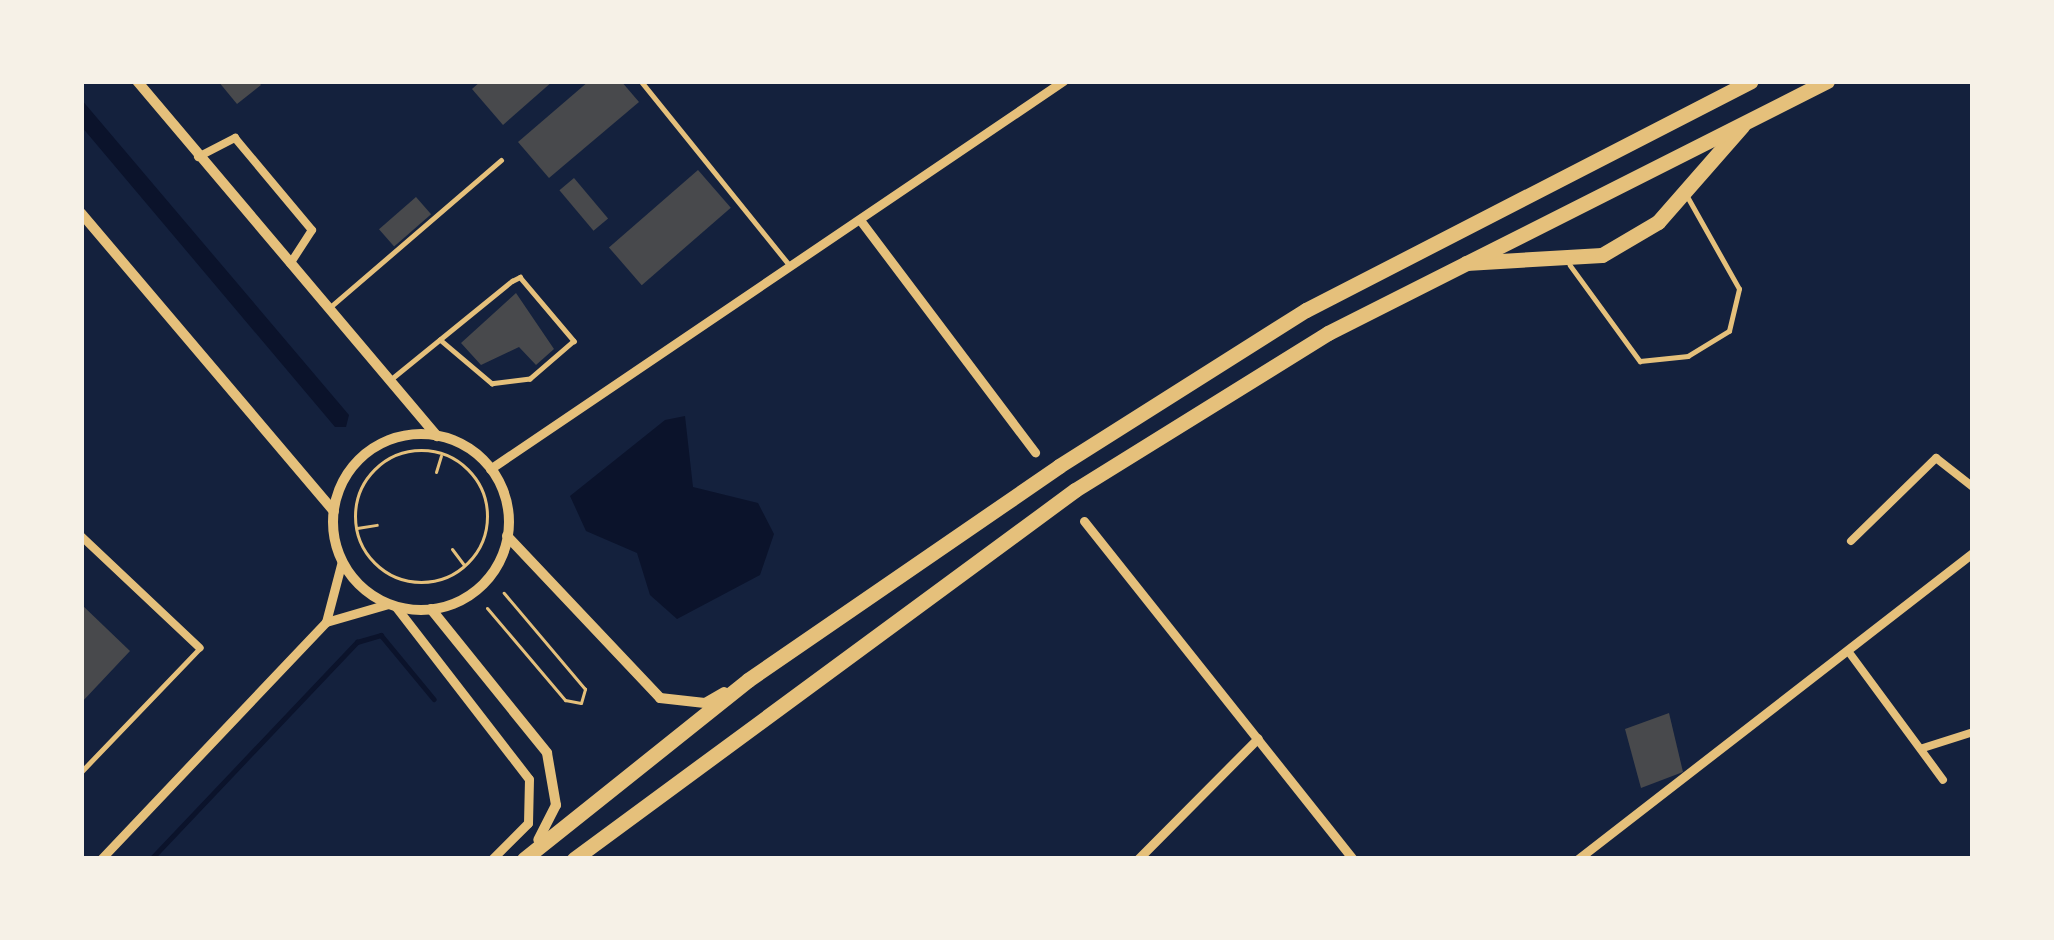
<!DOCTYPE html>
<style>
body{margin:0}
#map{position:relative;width:2054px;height:940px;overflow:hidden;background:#14213d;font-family:Barlow,sans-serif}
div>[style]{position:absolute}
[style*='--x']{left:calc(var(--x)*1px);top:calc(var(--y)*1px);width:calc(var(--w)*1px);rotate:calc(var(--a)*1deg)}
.water>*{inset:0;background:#0b132b}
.stream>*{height:4.5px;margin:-2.25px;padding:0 2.25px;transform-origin:2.25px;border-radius:2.25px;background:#0b132b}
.building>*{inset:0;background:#48494c;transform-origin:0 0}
.path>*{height:3px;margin:-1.5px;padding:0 1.5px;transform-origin:1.5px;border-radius:1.5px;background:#e5c07b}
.path>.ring{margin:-1.5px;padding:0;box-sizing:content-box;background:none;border:3px solid #e5c07b;border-radius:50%}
.service>*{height:4.5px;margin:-2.25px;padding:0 2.25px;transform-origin:2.25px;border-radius:2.25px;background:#e5c07b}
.minor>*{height:8px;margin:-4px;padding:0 4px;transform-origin:4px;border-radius:4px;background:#e5c07b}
.tertiary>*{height:9px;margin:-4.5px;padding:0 4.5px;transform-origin:4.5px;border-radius:4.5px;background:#e5c07b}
.secondary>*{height:10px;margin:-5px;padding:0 5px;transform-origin:5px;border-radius:5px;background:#e5c07b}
.secondary>.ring{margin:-5px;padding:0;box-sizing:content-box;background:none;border:10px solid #e5c07b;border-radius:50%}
.motorway>*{height:15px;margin:-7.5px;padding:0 7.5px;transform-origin:7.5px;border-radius:7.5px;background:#e5c07b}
span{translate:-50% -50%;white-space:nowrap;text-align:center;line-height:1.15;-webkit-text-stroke:9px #f6f1e7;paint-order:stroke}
.frame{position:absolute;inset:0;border:84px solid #f6f1e7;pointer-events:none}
</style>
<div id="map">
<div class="water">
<i style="clip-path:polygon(81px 99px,349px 415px,346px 427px,335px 427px,81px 126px)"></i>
<i style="clip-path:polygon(685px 416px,693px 487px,758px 503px,774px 534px,760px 575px,677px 619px,650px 595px,637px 553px,586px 531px,570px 496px,665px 420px)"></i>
</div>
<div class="stream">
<i style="--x:151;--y:859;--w:299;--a:-46.5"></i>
<i style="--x:357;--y:642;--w:25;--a:-16"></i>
<i style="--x:381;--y:635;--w:83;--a:50.4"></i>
</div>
<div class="building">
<i style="clip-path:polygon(218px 81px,258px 81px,261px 85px,237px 104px)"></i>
<i style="clip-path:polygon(481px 81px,553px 81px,503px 125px,472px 89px)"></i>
<i style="clip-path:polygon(589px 81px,621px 81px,639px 102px,549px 178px,518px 142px)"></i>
<i style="left:698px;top:170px;width:50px;height:118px;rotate:49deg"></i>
<i style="left:574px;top:178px;width:53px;height:19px;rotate:50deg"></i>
<i style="left:416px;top:197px;width:23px;height:49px;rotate:49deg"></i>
<i style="clip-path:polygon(516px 293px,554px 349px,536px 365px,519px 347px,481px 365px,461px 343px)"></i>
<i style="clip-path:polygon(81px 604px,130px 651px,81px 703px)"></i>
<i style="clip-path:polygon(1669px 713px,1683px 772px,1641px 788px,1625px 729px)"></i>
</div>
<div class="path">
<i class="ring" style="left:355px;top:450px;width:129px;height:129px"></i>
<i style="--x:436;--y:472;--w:17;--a:-73"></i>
<i style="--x:357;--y:528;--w:20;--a:-9"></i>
<i style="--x:452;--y:549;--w:20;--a:53"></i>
<i style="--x:487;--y:608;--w:121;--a:49.7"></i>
<i style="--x:565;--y:700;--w:16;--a:11"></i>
<i style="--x:581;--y:703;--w:15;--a:-74"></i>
<i style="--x:585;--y:689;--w:126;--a:-130.2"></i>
</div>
<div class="service">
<i style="--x:641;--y:81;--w:234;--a:51.1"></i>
<i style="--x:1570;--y:265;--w:119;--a:53.9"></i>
<i style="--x:1640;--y:361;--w:48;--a:-5.9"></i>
<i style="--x:1688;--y:356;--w:48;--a:-31.4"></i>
<i style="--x:1729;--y:331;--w:43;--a:-76.6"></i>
<i style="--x:1739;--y:289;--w:108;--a:-119.4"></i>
<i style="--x:328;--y:309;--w:228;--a:-40.7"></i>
<i style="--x:390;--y:380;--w:157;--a:-39.1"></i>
<i style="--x:512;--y:281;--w:9;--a:-27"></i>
<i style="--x:520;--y:277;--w:84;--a:49.8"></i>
<i style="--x:574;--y:341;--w:58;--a:139.2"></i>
<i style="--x:530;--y:379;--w:38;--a:173"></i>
<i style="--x:492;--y:384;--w:68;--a:-139.8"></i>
<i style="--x:81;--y:772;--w:172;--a:-46.2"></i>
</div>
<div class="minor">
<i style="--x:198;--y:157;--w:42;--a:-27.2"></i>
<i style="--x:235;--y:138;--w:120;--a:50.1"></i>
<i style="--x:312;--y:230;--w:40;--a:122.9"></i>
<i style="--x:81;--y:536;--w:163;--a:43.3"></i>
<i style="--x:1851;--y:541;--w:119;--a:-44.3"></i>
<i style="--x:1936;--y:458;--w:47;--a:38.1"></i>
<i style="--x:1851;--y:655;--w:155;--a:53.6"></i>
<i style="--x:1923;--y:748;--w:52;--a:-17.7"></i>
</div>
<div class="tertiary">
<i style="--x:860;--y:220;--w:291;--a:53"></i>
<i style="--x:490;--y:469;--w:692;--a:-34.1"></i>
<i style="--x:1084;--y:521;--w:432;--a:51.5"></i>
<i style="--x:342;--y:561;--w:63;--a:104.7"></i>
<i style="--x:326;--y:622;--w:65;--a:-16.2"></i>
<i style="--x:396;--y:607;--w:217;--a:52.3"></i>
<i style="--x:529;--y:779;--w:44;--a:91.3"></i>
<i style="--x:528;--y:823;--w:51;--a:135"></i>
<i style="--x:101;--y:859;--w:327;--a:-46.5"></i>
<i style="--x:1138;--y:859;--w:170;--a:-45.2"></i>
<i style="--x:1578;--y:859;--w:500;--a:-37.8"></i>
</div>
<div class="secondary">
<i style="--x:137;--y:81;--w:465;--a:49.8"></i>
<i style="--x:81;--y:213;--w:391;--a:49.7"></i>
<i class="ring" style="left:333px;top:434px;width:166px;height:166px"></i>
<i style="--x:507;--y:536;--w:223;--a:46.6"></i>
<i style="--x:660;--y:698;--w:45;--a:6.3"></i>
<i style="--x:705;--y:703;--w:22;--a:-30"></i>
<i style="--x:431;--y:609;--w:185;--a:51.1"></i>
<i style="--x:547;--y:753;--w:53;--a:80.2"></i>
<i style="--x:556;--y:805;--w:39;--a:117"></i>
</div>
<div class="motorway">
<i style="--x:1466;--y:263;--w:136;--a:-3.4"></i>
<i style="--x:1602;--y:255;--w:65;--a:-30.5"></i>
<i style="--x:1658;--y:222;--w:128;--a:-48.8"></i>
<i style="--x:524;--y:859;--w:287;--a:-38.6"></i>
<i style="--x:748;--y:680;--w:378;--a:-34.5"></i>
<i style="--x:1059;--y:466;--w:292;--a:-32.3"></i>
<i style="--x:1306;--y:310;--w:500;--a:-27.23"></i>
<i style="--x:574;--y:859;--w:622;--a:-36.37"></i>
<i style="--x:1075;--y:490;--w:298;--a:-31.8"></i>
<i style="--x:1328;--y:333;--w:559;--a:-26.79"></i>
</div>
<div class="frame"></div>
</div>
